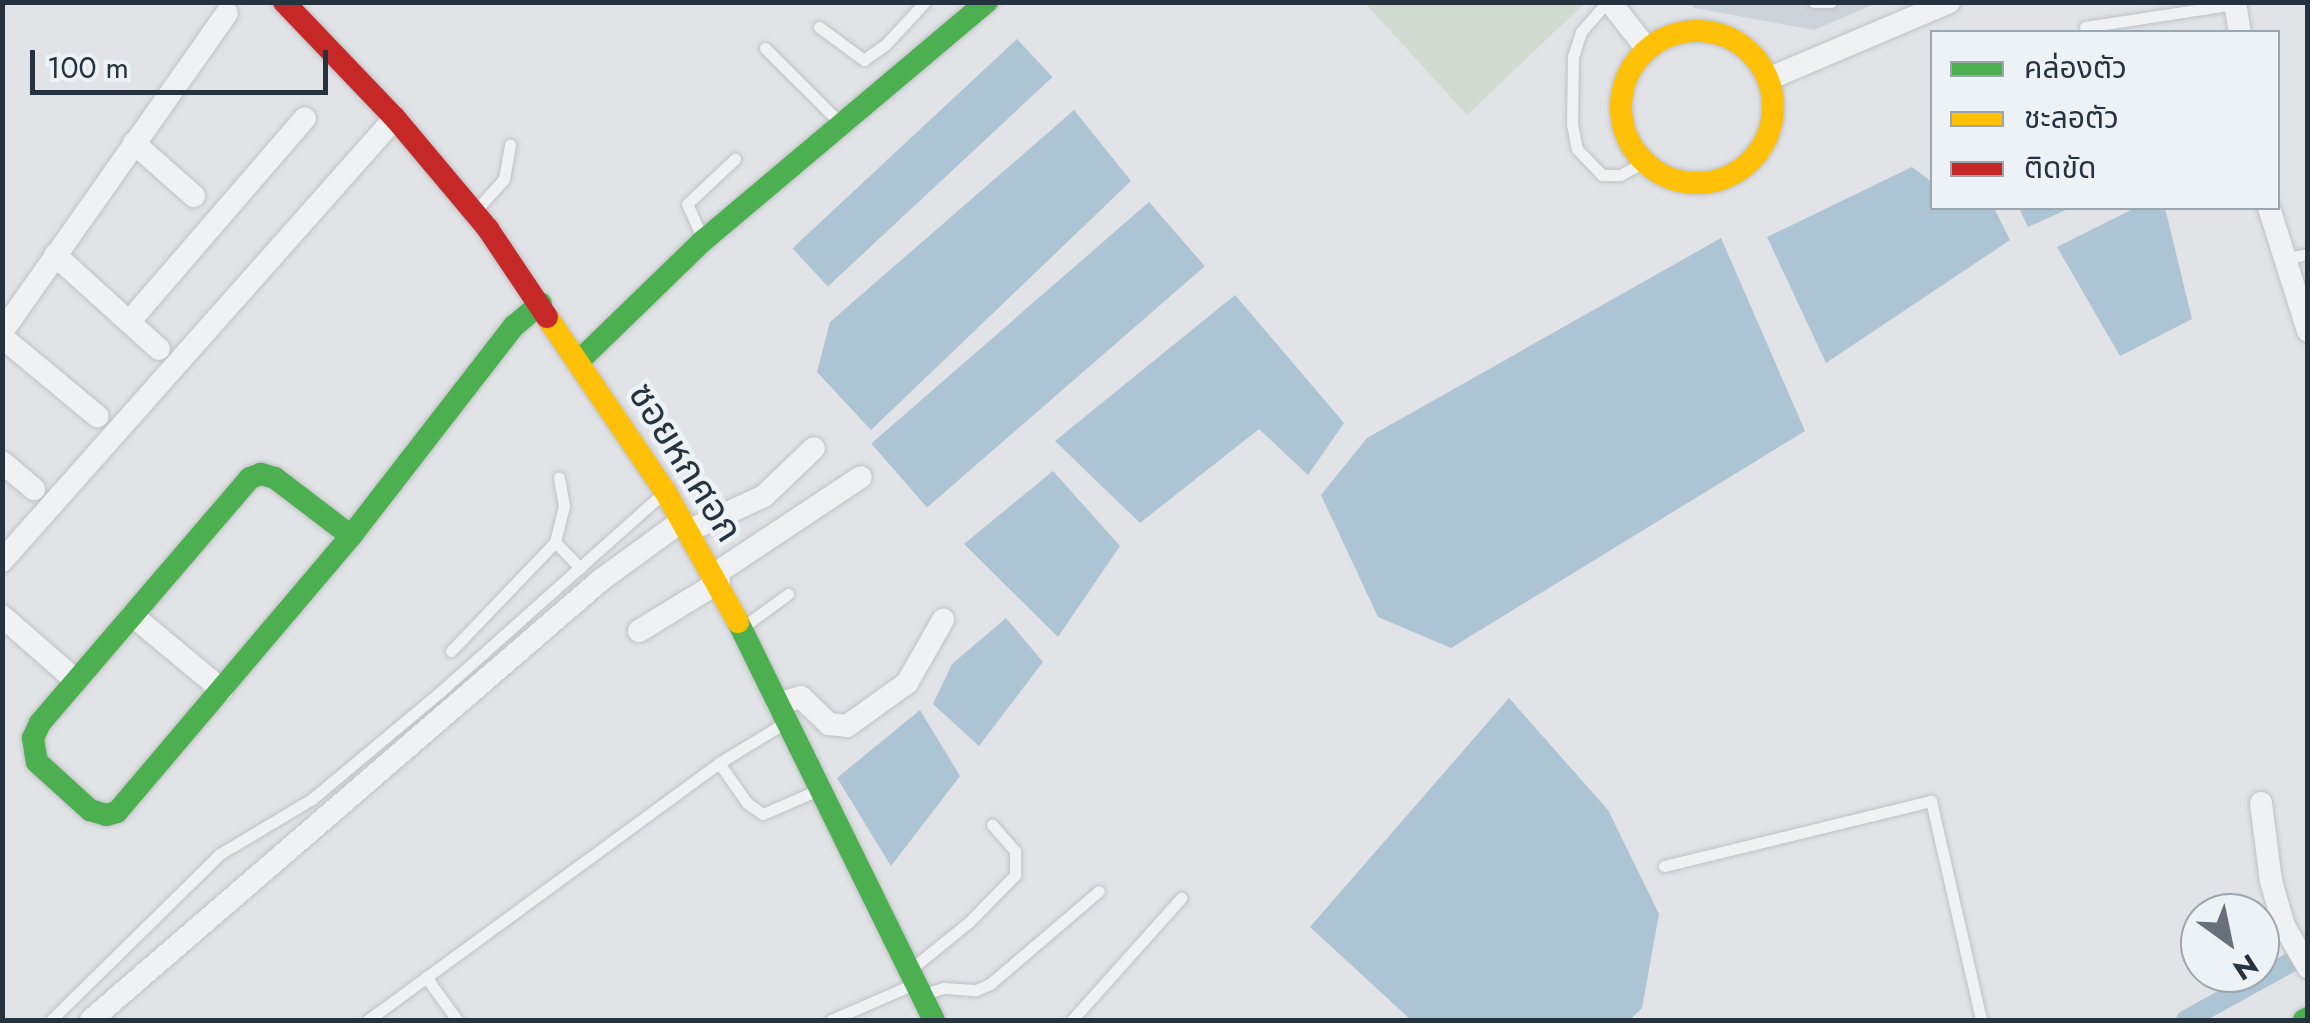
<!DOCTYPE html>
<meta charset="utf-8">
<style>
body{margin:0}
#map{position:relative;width:2310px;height:1023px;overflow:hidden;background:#e1e3e6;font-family:Jost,"Noto Sans Thai",sans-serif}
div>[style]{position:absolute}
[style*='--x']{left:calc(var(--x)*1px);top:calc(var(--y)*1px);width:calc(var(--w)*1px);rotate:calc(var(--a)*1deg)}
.built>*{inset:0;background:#ced3da}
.green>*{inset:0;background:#d2dbd0}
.water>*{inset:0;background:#acc4d4;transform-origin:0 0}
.canal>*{height:20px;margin:-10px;padding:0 10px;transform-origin:10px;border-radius:10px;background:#acc4d4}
.roads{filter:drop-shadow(0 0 2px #bfc1c4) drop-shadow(0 0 2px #bfc1c4)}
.lane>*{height:11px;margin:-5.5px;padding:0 5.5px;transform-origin:5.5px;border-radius:5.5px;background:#f0f1f3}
.street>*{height:22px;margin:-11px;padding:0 11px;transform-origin:11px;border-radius:11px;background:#f0f1f3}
.fast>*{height:22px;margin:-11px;padding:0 11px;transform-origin:11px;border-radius:11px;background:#4caf50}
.slow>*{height:22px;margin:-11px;padding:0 11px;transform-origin:11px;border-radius:11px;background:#ffc107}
.slow>.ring{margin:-11px;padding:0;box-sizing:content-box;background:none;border:22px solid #ffc107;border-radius:50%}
.jam>*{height:22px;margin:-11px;padding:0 11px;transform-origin:11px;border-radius:11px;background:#c62828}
span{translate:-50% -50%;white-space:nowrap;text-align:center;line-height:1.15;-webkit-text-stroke:9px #edf2f6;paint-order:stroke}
.street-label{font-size:38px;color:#253341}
.frame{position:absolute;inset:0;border:5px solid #253341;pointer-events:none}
.legend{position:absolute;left:1930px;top:30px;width:350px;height:180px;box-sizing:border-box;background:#edf2f6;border:2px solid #9da6ae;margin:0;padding:12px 18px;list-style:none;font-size:30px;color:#253341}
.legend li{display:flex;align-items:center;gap:20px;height:50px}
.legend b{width:50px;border:2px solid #9da6ae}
.north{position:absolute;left:2180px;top:893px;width:100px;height:100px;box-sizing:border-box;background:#edf2f6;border:2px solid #9da6ae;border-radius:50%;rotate:147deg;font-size:28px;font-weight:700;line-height:40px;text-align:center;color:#253341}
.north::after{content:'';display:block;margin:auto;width:35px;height:45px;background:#67717b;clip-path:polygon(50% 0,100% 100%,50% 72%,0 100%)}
.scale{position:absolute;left:30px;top:50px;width:298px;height:45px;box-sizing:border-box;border:5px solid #253341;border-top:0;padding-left:12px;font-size:30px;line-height:35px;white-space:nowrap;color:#253341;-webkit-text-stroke:8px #edf2f6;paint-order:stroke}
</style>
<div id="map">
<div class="built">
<i style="clip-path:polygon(1690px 3px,1877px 3px,1814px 30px,1694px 8px)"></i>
</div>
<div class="green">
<i style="clip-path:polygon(1586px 2px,1467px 115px,1365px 3px,1365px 2px)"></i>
</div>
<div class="water">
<i style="left:1017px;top:39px;width:52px;height:307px;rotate:47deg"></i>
<i style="clip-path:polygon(1074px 110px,1131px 181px,871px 430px,817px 372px,830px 322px)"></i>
<i style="clip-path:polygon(1912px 167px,1932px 182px,1932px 208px,1994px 208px,2010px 240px,1826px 363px,1767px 237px)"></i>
<i style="left:1149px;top:202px;width:85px;height:368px;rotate:49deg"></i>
<i style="clip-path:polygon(2019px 208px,2070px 208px,2028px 227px)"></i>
<i style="clip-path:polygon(2135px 208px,2165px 208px,2192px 319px,2120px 356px,2057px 247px)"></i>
<i style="clip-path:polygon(1721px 238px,1805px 431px,1451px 648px,1378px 617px,1321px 495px,1367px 438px)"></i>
<i style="clip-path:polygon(1235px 295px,1344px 423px,1308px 475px,1259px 429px,1140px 523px,1055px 441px)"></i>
<i style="clip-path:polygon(1053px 471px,1120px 546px,1058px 637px,964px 544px)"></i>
<i style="clip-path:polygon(1006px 618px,1043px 662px,979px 746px,933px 704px,952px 664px)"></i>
<i style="clip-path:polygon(1509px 698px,1608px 810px,1659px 914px,1642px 1008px,1630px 1020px,1411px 1020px,1310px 927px)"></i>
<i style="clip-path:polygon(920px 710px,960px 776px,891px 866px,837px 778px)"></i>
</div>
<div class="canal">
<i style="--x:2186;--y:1020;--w:139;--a:-28.8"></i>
</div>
<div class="roads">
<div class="lane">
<i style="--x:1607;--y:2;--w:40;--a:131"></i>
<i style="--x:1581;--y:32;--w:25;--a:108"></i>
<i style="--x:1573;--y:56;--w:68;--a:90.8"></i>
<i style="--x:1572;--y:124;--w:25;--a:79"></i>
<i style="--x:1577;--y:149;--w:36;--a:46"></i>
<i style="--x:1602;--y:175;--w:18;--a:0"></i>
<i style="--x:1620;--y:175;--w:27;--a:-28"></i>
<i style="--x:1814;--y:2;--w:17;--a:0"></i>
<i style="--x:819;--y:27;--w:56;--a:36.3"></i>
<i style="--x:864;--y:60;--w:26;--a:-36"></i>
<i style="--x:885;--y:45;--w:59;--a:-47.1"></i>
<i style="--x:2085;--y:27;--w:153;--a:-8.7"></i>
<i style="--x:765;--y:48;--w:106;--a:45"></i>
<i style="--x:477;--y:209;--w:40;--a:-48"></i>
<i style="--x:504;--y:179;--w:35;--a:-80"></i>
<i style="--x:701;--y:235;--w:34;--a:-114"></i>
<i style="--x:687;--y:204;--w:66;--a:-43.2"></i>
<i style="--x:2282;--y:259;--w:26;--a:-11"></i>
<i style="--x:555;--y:542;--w:36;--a:46"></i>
<i style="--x:743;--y:627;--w:56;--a:-36.3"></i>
<i style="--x:451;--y:651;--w:151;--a:-46.3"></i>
<i style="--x:555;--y:542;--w:37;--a:-76"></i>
<i style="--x:564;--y:506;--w:29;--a:-100"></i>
<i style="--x:719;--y:763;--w:49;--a:55"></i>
<i style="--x:747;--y:803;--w:19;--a:35"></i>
<i style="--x:763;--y:814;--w:60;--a:-23.6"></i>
<i style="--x:1664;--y:866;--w:275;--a:-13.7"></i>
<i style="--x:1931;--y:801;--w:225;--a:77.1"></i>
<i style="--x:911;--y:969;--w:75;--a:-39"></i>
<i style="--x:969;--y:922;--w:66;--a:-45.6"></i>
<i style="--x:1015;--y:875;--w:24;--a:-90"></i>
<i style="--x:1015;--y:851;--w:35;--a:-131"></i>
<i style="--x:426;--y:977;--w:53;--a:54.2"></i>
<i style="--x:924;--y:994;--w:21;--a:-17"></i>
<i style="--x:944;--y:988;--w:32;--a:4"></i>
<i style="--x:976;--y:990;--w:15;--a:-23"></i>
<i style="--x:990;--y:984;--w:143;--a:-40.5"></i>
<i style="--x:51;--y:1020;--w:237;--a:-44.5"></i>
<i style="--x:220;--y:854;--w:107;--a:-30.9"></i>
<i style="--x:312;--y:799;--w:167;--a:-39.9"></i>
<i style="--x:440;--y:692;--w:297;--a:-41.7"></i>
<i style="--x:368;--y:1020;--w:435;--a:-36.2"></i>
<i style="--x:719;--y:763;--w:75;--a:-31.4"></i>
<i style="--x:831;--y:1020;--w:90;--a:-23.4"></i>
<i style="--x:1072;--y:1020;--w:164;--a:-48.2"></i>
</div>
<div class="street">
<i style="--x:1610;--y:2;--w:60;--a:51.8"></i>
<i style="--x:2235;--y:2;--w:30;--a:81"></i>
<i style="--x:1768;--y:79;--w:197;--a:-23"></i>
<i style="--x:134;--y:143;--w:80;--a:41.5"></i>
<i style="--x:2269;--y:208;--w:129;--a:72.4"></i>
<i style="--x:55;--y:255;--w:140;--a:42.1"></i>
<i style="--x:129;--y:322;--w:269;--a:-49.2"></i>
<i style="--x:2;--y:332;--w:390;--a:-54.8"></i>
<i style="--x:2;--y:337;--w:124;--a:39.7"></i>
<i style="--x:2;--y:462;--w:42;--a:40.2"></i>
<i style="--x:688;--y:531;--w:84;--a:-24.7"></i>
<i style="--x:764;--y:496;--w:69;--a:-43.8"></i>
<i style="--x:2;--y:561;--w:592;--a:-48.42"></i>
<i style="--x:715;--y:574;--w:175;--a:-33.6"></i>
<i style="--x:132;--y:615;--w:117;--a:39.8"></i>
<i style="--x:2;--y:616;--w:97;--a:41.2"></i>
<i style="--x:639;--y:631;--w:94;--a:-31.5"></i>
<i style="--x:778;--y:704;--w:24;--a:-17"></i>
<i style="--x:801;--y:697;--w:39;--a:44"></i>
<i style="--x:829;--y:724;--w:18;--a:6"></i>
<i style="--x:847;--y:726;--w:74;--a:-35.6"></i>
<i style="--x:907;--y:683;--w:73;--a:-60.3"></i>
<i style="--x:2261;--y:803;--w:79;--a:82.7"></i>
<i style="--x:2271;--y:881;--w:47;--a:73.9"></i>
<i style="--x:2284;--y:926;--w:48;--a:59.7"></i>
<i style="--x:91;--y:1020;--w:674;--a:-40.79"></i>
<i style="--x:601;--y:580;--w:100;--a:-36.1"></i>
</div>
<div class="fast">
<i style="--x:580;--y:360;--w:173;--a:-44.1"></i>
<i style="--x:704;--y:240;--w:370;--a:-40.1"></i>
<i style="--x:351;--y:536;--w:96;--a:-142.7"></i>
<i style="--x:275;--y:478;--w:15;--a:-164"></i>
<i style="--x:261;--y:474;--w:12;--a:160"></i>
<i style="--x:250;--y:478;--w:323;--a:130.6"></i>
<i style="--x:40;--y:723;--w:17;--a:115"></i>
<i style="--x:33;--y:738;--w:24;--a:81"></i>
<i style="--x:37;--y:762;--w:72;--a:42.2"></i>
<i style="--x:90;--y:810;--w:17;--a:17"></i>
<i style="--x:106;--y:815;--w:11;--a:-15"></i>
<i style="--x:117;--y:812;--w:362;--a:-49.7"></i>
<i style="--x:351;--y:536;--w:266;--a:-52.2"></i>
<i style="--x:514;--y:326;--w:35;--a:-40"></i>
<i style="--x:738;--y:622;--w:444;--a:63.8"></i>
<i style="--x:2304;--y:1020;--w:4;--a:-27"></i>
</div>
<div class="slow">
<i class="ring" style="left:1621px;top:31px;width:130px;height:130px"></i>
<i style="--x:547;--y:317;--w:210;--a:55.9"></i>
<i style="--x:665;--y:491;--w:150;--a:60.9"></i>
</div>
<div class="jam">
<i style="--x:284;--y:2;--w:161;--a:46.3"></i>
<i style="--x:395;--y:118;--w:145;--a:50"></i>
<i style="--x:488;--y:229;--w:106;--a:56.2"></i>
</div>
</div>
<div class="street-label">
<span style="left:686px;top:462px;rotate:58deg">ซอยหกศอก</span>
</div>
<div class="frame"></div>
<ul class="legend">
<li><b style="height:12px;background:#4caf50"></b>คล่องตัว</li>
<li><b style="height:12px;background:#ffc107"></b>ชะลอตัว</li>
<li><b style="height:12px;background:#c62828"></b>ติดขัด</li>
</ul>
<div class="north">N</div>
<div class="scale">100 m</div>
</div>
